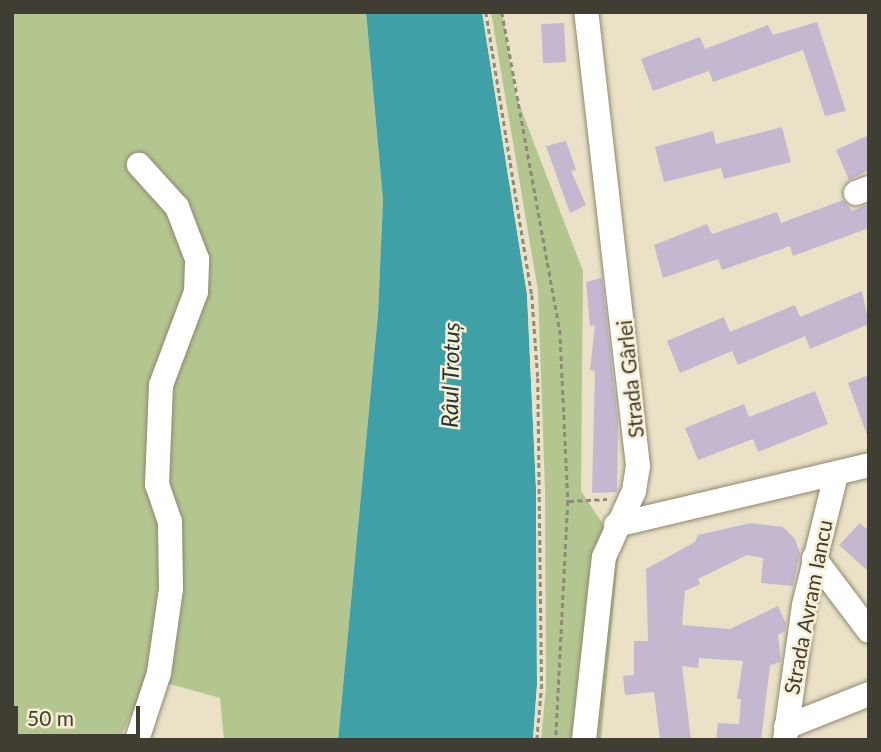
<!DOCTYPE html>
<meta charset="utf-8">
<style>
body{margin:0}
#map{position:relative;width:881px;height:752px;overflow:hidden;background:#eae1c7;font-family:Lato,sans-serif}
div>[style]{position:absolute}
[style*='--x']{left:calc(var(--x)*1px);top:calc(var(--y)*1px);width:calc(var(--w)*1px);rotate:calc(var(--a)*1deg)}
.green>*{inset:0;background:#b4c690}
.water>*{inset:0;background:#3fa0a7}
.pier>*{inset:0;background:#eae1c7}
.building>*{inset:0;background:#c4b8d1;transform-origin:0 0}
.path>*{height:2.5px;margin-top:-1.25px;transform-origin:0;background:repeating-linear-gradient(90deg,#8f8977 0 5px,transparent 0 8.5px)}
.roads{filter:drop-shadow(0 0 2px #8f876f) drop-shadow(0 0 2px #8f876f)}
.minor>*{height:24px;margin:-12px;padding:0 12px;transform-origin:12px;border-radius:12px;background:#fff}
span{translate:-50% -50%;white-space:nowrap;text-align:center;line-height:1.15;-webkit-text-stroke:5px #f7eed4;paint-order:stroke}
.street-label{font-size:21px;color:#403d32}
.water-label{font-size:23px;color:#1e3436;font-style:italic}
.frame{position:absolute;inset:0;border:14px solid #403d32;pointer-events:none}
.scale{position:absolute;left:14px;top:706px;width:126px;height:32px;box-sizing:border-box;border:4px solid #403d32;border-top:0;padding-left:9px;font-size:21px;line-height:24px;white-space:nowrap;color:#403d32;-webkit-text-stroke:5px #f7eed4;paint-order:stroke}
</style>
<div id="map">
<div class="green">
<i style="clip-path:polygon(12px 12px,366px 12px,383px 200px,378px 314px,338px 740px,224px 740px,220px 698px,148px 678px,119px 740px,12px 740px)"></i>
<i style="clip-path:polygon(491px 12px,502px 12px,516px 96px,583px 271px,581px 491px,619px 548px,601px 740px,541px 740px,546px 687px,545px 490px,538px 291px)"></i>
</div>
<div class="water">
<i style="clip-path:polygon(366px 12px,482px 12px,527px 294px,536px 488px,537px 685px,533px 740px,338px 740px,378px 314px,383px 200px)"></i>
</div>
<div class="pier">
<i style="clip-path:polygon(482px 12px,531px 294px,539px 488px,541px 685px,536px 740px,533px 740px,537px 685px,536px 488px,527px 294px)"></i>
</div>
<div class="building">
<i style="clip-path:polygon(817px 22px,846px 111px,825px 116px,803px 50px,713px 82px,709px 71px,653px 91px,641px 59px,700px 37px,705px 49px,768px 25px,773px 35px)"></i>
<i style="left:564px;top:23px;width:39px;height:23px;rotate:87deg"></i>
<i style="clip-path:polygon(782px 127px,791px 162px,724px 179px,721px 168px,664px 182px,655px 147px,713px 131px,716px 144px)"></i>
<i style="clip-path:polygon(869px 135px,869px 170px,849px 180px,836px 150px)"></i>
<i style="clip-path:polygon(566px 141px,576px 170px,571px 171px,586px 205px,570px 213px,546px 146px)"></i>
<i style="clip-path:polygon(843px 200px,852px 211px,869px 204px,869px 228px,793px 256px,790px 246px,722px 270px,718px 259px,663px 278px,654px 245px,707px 224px,712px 234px,777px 212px,781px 223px)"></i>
<i style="clip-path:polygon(602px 278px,618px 422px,617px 492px,592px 493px,595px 371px,590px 370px,595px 325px,590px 326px,586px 282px)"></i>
<i style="clip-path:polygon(862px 291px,869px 324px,810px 349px,805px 336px,738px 365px,732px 351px,680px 373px,667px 341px,724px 317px,730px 332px,795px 305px,800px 317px)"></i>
<i style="clip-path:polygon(869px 375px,869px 435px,867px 435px,848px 383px)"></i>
<i style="clip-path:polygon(815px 391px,828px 424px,758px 452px,753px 439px,698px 460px,685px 428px,744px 404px,749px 417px)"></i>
<i style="clip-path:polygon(751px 523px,783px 527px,795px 539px,800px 553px,793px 586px,761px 583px,763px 558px,747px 555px,698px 579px,700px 584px,685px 591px,682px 625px,730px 629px,778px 606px,786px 624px,785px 631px,778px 635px,781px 662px,770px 665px,761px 740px,716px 740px,718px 723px,739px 724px,741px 699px,737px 699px,743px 661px,699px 658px,698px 668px,682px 666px,691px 740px,660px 740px,654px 692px,625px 695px,623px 676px,634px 675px,634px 641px,648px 641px,646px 569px,695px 542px,698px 535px)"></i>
<i style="clip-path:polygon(860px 523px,869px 531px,869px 572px,839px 545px)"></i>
</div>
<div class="path">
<i style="--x:486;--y:12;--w:287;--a:80.8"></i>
<i style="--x:532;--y:295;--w:83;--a:85.9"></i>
<i style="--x:538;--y:378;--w:306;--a:89.3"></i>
<i style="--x:542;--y:684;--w:56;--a:95.1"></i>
<i style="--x:502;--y:12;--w:323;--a:79.7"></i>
<i style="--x:560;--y:330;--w:171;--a:87.3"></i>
<i style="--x:568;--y:501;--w:239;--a:92.9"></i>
<i style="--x:569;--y:501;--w:38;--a:-3"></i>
</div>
<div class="roads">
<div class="minor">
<i style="--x:856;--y:193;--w:14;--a:-21"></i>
<i style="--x:616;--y:525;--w:260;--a:-13.3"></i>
<i style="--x:814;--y:558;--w:91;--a:53"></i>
<i style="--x:786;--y:727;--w:89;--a:-21.7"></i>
<i style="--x:137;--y:740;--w:71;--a:-71.8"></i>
<i style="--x:159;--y:673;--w:85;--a:-81.9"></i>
<i style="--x:171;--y:589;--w:67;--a:-90.9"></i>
<i style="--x:170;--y:522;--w:39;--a:-109"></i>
<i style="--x:157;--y:485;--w:100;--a:-87.7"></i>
<i style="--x:161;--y:385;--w:99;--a:-69.4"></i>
<i style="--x:196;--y:292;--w:33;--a:-88"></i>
<i style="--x:197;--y:259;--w:56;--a:-111"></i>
<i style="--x:177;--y:207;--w:57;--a:-132.1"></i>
<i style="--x:584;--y:740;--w:184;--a:-83.8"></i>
<i style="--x:604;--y:557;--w:72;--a:-65.6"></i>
<i style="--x:634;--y:491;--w:25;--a:-81"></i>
<i style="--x:638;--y:466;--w:457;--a:-96.5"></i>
<i style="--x:785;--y:740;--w:136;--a:-82"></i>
<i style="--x:804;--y:605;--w:134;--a:-76.2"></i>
</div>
</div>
<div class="street-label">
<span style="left:630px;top:379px;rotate:-96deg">Strada Gârlei</span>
<span style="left:808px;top:607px;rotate:-79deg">Strada Avram Iancu</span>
</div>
<div class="water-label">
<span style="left:450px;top:375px;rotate:-89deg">Râul Trotuș</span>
</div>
<div class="frame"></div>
<div class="scale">50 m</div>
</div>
